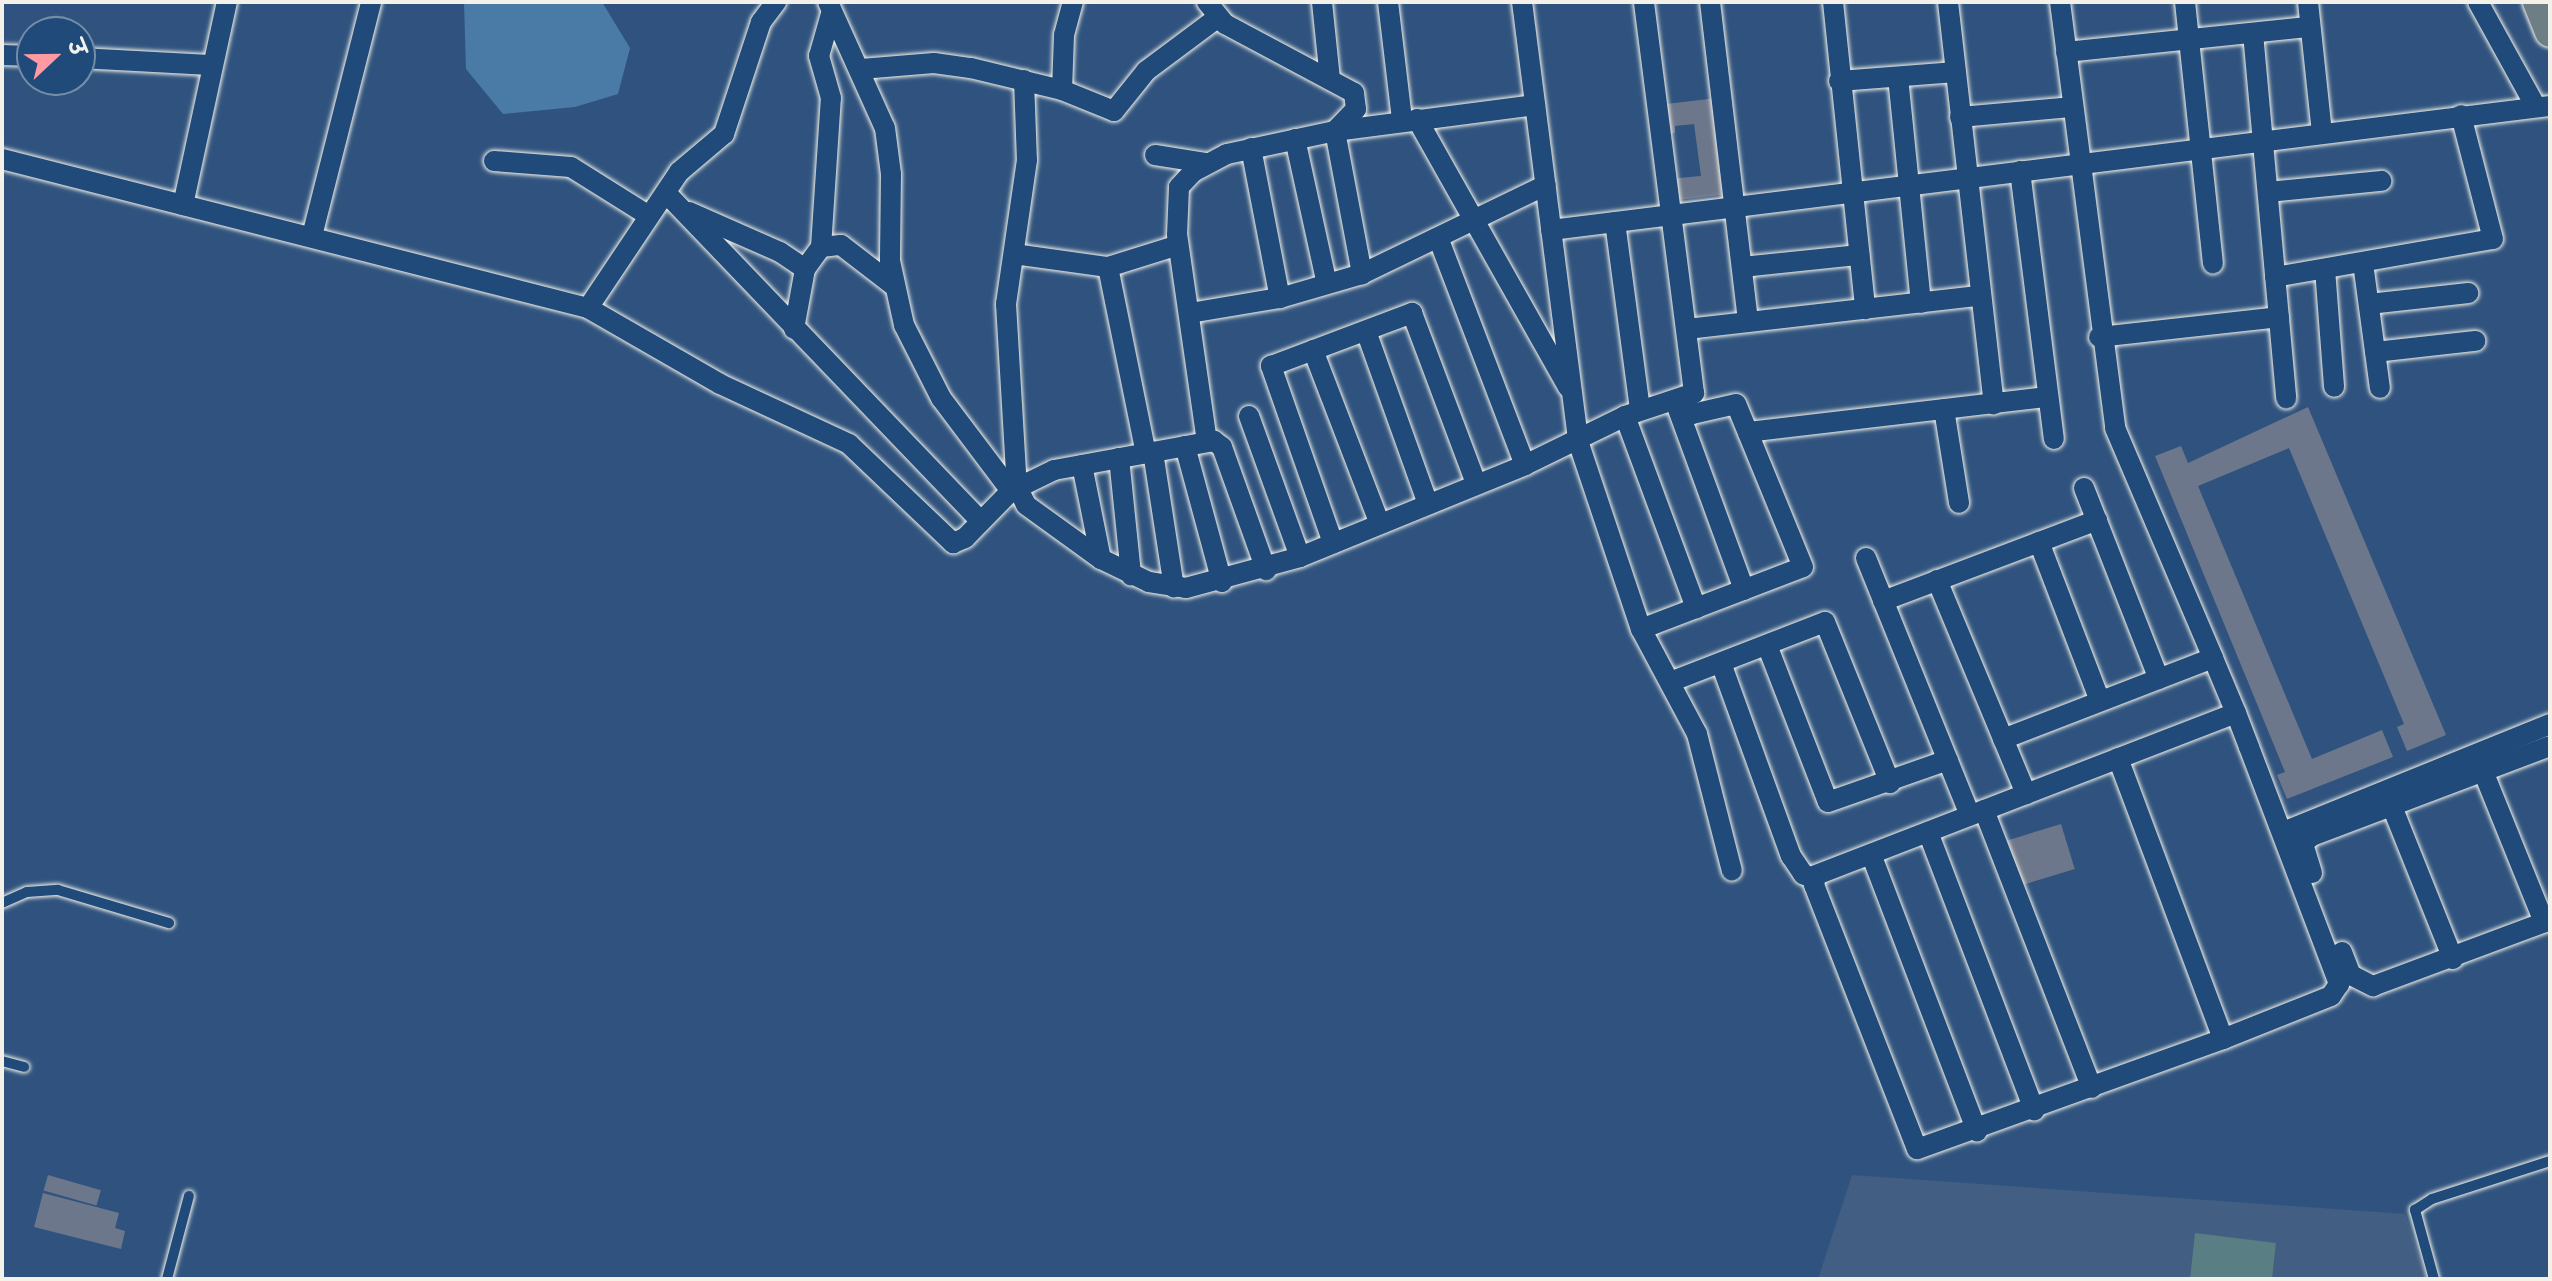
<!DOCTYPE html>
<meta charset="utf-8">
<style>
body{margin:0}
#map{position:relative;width:2552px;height:1281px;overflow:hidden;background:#2f537e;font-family:"Shantell Sans","Playpen Sans Deva",sans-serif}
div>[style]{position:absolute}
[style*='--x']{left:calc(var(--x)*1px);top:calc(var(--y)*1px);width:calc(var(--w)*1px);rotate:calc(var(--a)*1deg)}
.built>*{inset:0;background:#425e82}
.green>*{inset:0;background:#597e83}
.water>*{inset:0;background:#4a7ba7}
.building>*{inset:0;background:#6d778c;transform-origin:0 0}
.roads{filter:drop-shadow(0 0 2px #f4f1e8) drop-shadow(0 0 2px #f4f1e8)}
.lane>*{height:10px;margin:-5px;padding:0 5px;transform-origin:5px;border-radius:5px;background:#1f4a7a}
.street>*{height:20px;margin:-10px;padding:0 10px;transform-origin:10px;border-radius:10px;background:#1f4a7a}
.primary>*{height:30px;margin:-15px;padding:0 15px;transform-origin:15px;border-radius:15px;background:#6d7e84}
span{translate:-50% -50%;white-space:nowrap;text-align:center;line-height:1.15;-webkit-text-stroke:7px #1f4a7a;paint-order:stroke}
.frame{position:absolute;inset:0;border:4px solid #f4f1e8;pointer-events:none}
.north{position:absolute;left:16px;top:16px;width:80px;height:80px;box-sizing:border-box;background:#1f4a7a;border:2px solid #748da6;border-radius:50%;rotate:68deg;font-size:22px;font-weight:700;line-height:32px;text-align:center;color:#f4f1e8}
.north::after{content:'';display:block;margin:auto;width:28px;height:36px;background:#ff9aa2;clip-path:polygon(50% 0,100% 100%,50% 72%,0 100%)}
</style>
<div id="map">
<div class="built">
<i style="clip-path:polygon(1852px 1175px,2405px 1214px,2427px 1279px,1818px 1279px)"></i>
</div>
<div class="green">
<i style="clip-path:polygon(2195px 1233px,2276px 1243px,2272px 1279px,2190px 1279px)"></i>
</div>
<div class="water">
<i style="clip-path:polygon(464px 2px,602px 2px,630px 48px,618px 94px,575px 107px,503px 114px,466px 69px)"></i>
</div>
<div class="building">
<i style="clip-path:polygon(1717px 98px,1728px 194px,1670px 201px,1668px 179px,1701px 176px,1694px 124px,1675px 126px,1675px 133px,1662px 135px,1658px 105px)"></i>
<i style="clip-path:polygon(2308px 407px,2446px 735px,2407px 751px,2397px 727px,2404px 724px,2289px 448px,2198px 486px,2312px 759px,2382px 730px,2393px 757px,2287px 799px,2277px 775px,2285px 772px,2155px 456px,2181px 446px,2188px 463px)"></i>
<i style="left:2061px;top:824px;width:47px;height:57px;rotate:73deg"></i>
<i style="left:48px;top:1175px;width:55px;height:16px;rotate:16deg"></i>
<i style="clip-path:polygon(43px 1193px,119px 1213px,115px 1228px,125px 1231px,121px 1249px,34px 1227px)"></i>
</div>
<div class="roads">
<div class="lane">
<i style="--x:2;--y:903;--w:27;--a:-24"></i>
<i style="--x:27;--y:892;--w:31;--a:-4"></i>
<i style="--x:58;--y:890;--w:116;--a:16.6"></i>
<i style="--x:2;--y:1061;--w:23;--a:15"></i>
<i style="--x:167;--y:1279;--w:86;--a:-75.2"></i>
<i style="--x:2434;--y:1279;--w:72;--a:-105.4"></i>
<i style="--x:2415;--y:1210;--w:20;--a:-33"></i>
<i style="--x:2432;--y:1199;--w:124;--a:-17.9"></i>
</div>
<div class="street">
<i style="--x:828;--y:2;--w:138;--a:65.7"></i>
<i style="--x:885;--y:128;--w:46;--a:82.6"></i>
<i style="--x:891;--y:174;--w:87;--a:90.7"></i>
<i style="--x:890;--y:261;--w:66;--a:77.7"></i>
<i style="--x:904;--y:325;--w:82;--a:63.1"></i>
<i style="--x:941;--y:398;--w:116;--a:53"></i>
<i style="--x:1207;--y:2;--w:28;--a:51"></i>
<i style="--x:1225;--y:24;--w:146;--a:28.1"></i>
<i style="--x:1354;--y:93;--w:16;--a:83"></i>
<i style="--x:1356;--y:109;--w:30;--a:134"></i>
<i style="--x:1335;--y:131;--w:146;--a:79.3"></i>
<i style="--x:1322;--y:2;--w:78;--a:84.1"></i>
<i style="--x:1388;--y:2;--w:119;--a:83.2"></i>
<i style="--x:1522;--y:2;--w:443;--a:82.7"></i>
<i style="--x:1578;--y:441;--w:198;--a:71.5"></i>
<i style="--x:1641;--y:629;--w:173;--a:-20.9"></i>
<i style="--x:1803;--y:567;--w:176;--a:-112.3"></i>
<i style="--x:1736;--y:404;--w:45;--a:167.2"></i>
<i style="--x:1692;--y:414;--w:18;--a:-119"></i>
<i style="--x:1710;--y:2;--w:322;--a:83.2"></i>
<i style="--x:1833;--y:2;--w:309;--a:84"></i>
<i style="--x:1948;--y:2;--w:405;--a:83.5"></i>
<i style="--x:2060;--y:2;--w:430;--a:82.6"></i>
<i style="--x:2115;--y:428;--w:250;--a:66.9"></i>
<i style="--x:2213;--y:658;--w:60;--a:67.3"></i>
<i style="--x:2236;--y:713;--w:36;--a:69"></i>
<i style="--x:2249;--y:747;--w:254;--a:69.2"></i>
<i style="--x:2339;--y:984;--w:14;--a:124"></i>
<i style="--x:2331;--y:996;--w:116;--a:158.3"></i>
<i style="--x:2223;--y:1039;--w:325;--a:160.2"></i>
<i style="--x:1917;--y:1149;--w:283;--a:-111.3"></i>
<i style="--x:1814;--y:885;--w:10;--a:-79"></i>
<i style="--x:1816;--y:875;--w:450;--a:-21.1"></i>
<i style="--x:2185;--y:2;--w:263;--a:83.9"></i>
<i style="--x:2308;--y:2;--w:131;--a:83.9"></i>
<i style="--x:2478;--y:2;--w:120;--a:61.1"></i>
<i style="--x:2253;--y:33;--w:367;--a:84.8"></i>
<i style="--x:2066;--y:52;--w:245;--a:-5.9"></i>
<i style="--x:2;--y:55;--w:30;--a:2"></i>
<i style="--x:80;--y:58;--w:130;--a:3.1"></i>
<i style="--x:861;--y:69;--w:73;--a:-4.7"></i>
<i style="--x:934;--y:63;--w:37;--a:8"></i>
<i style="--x:971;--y:68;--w:94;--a:13.6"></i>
<i style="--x:1062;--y:90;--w:56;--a:22"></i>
<i style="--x:1114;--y:111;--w:51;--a:-51.3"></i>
<i style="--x:1146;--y:71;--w:89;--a:-36.7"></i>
<i style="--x:1898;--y:77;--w:227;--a:84.2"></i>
<i style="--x:1024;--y:80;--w:80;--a:87.9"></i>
<i style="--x:1027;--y:160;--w:146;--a:98.3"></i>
<i style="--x:1006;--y:304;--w:183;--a:86.6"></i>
<i style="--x:1017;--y:487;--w:20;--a:63"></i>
<i style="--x:1026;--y:505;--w:92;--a:35.8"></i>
<i style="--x:1101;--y:559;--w:53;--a:25.6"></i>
<i style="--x:1149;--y:582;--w:37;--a:9"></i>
<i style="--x:1186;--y:588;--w:118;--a:-15.2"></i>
<i style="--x:1300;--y:557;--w:243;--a:-22.2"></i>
<i style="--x:1525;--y:465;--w:111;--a:-26.1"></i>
<i style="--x:1625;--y:416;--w:73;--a:-18.4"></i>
<i style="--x:1694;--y:393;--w:394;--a:-97.3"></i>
<i style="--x:1839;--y:81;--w:117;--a:-4.4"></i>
<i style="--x:1062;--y:90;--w:55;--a:-87.9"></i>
<i style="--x:1064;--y:35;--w:34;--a:-75"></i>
<i style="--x:1960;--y:117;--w:111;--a:-5.1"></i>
<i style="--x:1417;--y:119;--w:308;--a:60.6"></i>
<i style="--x:1295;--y:139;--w:148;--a:77.6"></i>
<i style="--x:1251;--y:148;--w:153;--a:79.1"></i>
<i style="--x:1155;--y:155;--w:52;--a:8.9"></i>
<i style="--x:2;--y:159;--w:605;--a:14.27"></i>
<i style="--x:588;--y:308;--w:152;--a:29.9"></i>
<i style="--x:720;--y:384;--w:142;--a:24.9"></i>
<i style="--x:849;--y:444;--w:144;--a:43.6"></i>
<i style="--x:953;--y:543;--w:13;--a:-23"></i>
<i style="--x:965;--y:538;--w:66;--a:-45.6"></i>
<i style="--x:1011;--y:491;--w:48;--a:-26"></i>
<i style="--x:1054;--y:470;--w:163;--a:-10.3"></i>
<i style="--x:1214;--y:441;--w:10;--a:37"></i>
<i style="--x:1222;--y:447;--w:131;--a:70.3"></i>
<i style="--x:494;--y:161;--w:77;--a:4.5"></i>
<i style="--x:571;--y:167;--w:92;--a:32.1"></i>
<i style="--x:2020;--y:171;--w:270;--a:82.8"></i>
<i style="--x:2268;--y:192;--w:114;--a:-5.6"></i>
<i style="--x:666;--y:193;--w:455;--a:46.2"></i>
<i style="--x:183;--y:205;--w:208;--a:-77.8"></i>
<i style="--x:689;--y:212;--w:99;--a:23.7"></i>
<i style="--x:780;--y:252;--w:30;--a:34"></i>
<i style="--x:1615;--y:222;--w:190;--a:82.4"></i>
<i style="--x:1551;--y:230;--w:1007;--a:-7.08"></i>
<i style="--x:312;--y:236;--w:241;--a:-75.8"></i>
<i style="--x:1439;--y:240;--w:241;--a:69.1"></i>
<i style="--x:821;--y:247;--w:149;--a:-86.2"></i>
<i style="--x:831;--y:98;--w:44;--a:-105.9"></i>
<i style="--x:819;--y:56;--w:44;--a:-74.1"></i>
<i style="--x:1014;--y:254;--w:95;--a:7.9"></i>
<i style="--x:1108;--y:267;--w:73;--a:-17.4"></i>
<i style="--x:2363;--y:263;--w:126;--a:82.3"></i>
<i style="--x:1108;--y:267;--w:190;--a:78.5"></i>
<i style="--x:1742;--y:267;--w:118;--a:-5.9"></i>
<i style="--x:2325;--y:269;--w:118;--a:85.6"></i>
<i style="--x:2275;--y:277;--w:221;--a:-9.9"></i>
<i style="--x:2493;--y:239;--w:128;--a:-104.5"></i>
<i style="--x:2369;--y:304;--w:100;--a:-6.3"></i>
<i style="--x:588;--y:308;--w:164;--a:-56.2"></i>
<i style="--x:679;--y:172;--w:59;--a:-40.2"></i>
<i style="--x:724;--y:134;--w:118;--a:-71.7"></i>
<i style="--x:761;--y:22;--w:25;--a:-53"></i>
<i style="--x:1190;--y:313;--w:91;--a:-9.5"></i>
<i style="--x:1280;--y:298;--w:85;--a:-16.3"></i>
<i style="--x:1362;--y:274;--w:204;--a:-25.8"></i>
<i style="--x:794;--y:329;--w:61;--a:-79.6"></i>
<i style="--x:805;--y:269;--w:27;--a:-54"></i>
<i style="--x:821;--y:247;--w:20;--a:-6"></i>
<i style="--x:841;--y:245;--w:66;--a:37.6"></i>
<i style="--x:1687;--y:329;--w:293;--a:-6.5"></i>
<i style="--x:1366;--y:331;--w:181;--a:70.3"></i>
<i style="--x:2099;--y:337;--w:181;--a:-6.3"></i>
<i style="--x:1313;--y:350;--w:184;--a:69"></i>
<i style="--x:2375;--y:352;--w:101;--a:-6.3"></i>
<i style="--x:1675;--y:401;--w:201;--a:69.9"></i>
<i style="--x:1944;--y:409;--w:95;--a:80.9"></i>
<i style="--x:1249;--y:416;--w:150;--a:70.1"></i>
<i style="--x:1625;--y:416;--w:205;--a:69.7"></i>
<i style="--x:1748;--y:432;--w:302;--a:-6.7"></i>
<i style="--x:1207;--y:442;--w:209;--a:-98.2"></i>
<i style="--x:1177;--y:235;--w:48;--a:-87.6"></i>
<i style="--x:1179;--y:187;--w:21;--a:-47"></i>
<i style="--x:1193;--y:172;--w:38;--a:-28"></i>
<i style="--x:1227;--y:154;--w:110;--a:-12"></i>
<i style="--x:1335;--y:131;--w:202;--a:-7.4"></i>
<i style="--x:1185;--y:446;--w:141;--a:74.8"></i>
<i style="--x:1153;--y:452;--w:137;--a:81.2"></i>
<i style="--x:1119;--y:458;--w:118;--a:84.1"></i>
<i style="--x:1082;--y:465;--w:96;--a:78.6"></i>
<i style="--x:2084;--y:488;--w:205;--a:68.6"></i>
<i style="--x:2039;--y:542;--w:170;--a:69"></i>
<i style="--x:1333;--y:543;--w:188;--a:-109.3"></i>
<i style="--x:1271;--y:366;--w:151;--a:-20.6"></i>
<i style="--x:1412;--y:313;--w:182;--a:69.4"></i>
<i style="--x:1866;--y:558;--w:277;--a:68"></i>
<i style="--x:1937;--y:580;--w:232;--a:67.4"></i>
<i style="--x:1883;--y:601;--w:229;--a:-20.7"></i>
<i style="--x:1641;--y:629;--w:119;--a:61.9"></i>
<i style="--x:1697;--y:734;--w:141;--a:75.7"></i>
<i style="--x:1767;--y:645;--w:168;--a:68.8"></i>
<i style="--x:1828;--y:802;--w:127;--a:-19.3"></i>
<i style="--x:1721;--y:663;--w:205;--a:70.1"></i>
<i style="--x:1791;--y:856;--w:22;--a:56"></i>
<i style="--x:1803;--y:874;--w:12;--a:24"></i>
<i style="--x:1670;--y:682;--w:166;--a:-21.2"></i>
<i style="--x:1825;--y:622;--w:174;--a:68"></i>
<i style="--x:2003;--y:739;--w:225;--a:-21.1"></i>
<i style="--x:2118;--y:758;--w:300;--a:69.5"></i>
<i style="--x:2483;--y:771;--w:163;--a:68"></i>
<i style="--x:2391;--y:804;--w:167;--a:68.2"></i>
<i style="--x:1984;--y:810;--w:298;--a:68.8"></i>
<i style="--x:1928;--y:832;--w:298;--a:69.1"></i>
<i style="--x:2283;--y:832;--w:288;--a:-22"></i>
<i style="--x:1871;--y:854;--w:297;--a:69.1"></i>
<i style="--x:2312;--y:873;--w:31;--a:-107"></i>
<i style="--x:2303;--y:843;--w:11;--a:-38"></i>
<i style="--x:2312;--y:836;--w:254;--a:-20.7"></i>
<i style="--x:2342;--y:952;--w:25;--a:69"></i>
<i style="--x:2351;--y:975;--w:25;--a:27"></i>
<i style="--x:2373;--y:986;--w:189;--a:-20.4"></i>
</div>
<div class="primary">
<i style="--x:2538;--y:2;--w:32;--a:68"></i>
</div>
</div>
<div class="frame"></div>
<div class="north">उ</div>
</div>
